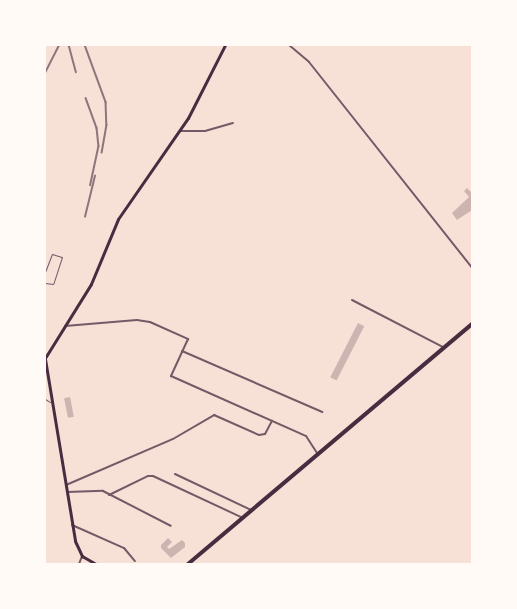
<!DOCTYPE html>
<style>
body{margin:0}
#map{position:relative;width:517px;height:609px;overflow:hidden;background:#f7e1d7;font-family:"PT Sans Narrow",sans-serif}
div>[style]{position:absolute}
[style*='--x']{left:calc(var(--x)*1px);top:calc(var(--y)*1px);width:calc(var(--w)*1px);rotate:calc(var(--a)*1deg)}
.building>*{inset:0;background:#ccb4b1;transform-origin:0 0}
.service>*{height:1px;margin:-0.5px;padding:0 0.5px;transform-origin:0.5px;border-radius:0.5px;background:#755966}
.minor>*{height:2px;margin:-1px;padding:0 1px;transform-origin:1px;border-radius:1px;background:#755966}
.secondary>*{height:3px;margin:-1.5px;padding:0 1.5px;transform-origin:1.5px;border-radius:1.5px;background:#4a2c40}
.trunk>*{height:4px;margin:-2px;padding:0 2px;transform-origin:2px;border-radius:2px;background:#4a2c40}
.rail>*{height:1.5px;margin:-0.75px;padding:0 0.75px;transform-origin:0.75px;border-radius:0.75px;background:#8f747c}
span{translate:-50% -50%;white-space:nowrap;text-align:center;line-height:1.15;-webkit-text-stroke:6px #fffaf5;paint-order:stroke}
.frame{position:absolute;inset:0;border:46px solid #fffaf5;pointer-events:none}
</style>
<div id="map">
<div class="building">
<i style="clip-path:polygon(467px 188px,472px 193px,472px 210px,457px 220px,452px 213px,469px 197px,464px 191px)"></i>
<i style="left:358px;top:323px;width:7px;height:61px;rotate:27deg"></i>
<i style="left:70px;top:397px;width:20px;height:6px;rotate:79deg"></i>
<i style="clip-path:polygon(168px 538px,172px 542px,167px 547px,169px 549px,182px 540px,185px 543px,185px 547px,171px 558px,161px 548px,161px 545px)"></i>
</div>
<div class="service">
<i style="--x:45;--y:272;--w:19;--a:-69"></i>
<i style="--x:52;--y:254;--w:10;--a:17"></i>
<i style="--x:62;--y:257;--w:28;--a:108"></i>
<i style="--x:53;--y:284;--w:8;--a:-173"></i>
<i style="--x:45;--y:399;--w:6;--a:31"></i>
</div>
<div class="minor">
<i style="--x:289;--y:45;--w:26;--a:40"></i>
<i style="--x:309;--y:62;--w:263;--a:51.6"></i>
<i style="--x:180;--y:131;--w:25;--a:0"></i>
<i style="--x:205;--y:131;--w:29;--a:-16"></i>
<i style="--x:352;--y:300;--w:102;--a:27.3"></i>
<i style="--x:65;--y:326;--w:72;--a:-4.8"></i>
<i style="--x:137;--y:320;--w:13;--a:9"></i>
<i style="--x:150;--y:322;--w:42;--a:24.1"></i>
<i style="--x:188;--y:339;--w:41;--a:114.7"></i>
<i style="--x:171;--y:376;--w:148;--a:24"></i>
<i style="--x:306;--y:436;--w:20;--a:57"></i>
<i style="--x:182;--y:351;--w:153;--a:23.5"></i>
<i style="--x:175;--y:474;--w:84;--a:25.3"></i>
<i style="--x:66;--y:485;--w:116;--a:-23.3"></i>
<i style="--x:173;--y:439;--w:48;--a:-30.3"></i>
<i style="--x:214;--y:415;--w:49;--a:24"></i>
<i style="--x:259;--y:435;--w:6;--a:-9"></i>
<i style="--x:265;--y:434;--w:15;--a:-62"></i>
<i style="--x:67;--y:492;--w:36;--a:-2"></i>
<i style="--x:103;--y:491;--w:76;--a:27.2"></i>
<i style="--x:109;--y:495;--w:43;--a:-26"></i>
<i style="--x:148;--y:476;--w:5;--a:0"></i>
<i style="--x:153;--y:476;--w:99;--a:25"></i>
<i style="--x:72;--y:525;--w:57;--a:23.9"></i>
<i style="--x:124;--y:548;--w:17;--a:50"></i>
<i style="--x:79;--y:564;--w:9;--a:-69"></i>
</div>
<div class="secondary">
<i style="--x:45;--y:358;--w:87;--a:-58.1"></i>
<i style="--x:91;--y:284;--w:70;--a:-67.4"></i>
<i style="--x:118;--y:219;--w:123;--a:-55.3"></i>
<i style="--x:188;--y:118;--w:82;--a:-63.1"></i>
<i style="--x:45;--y:359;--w:184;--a:80.6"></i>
<i style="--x:75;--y:541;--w:17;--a:65"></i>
<i style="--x:82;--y:556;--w:16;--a:30"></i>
</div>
<div class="trunk">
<i style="--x:188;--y:564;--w:372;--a:-40.2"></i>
</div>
<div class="rail">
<i style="--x:69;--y:45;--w:28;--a:75"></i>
<i style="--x:85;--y:45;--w:61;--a:69.8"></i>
<i style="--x:106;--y:102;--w:23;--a:88"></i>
<i style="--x:107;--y:125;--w:28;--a:100"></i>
<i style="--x:45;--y:73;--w:31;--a:-63"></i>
<i style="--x:86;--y:98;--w:32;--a:70"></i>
<i style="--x:97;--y:128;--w:18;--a:84"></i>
<i style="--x:99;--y:146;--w:40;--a:102"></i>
<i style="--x:85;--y:217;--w:42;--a:-76.3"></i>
</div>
<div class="frame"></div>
</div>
